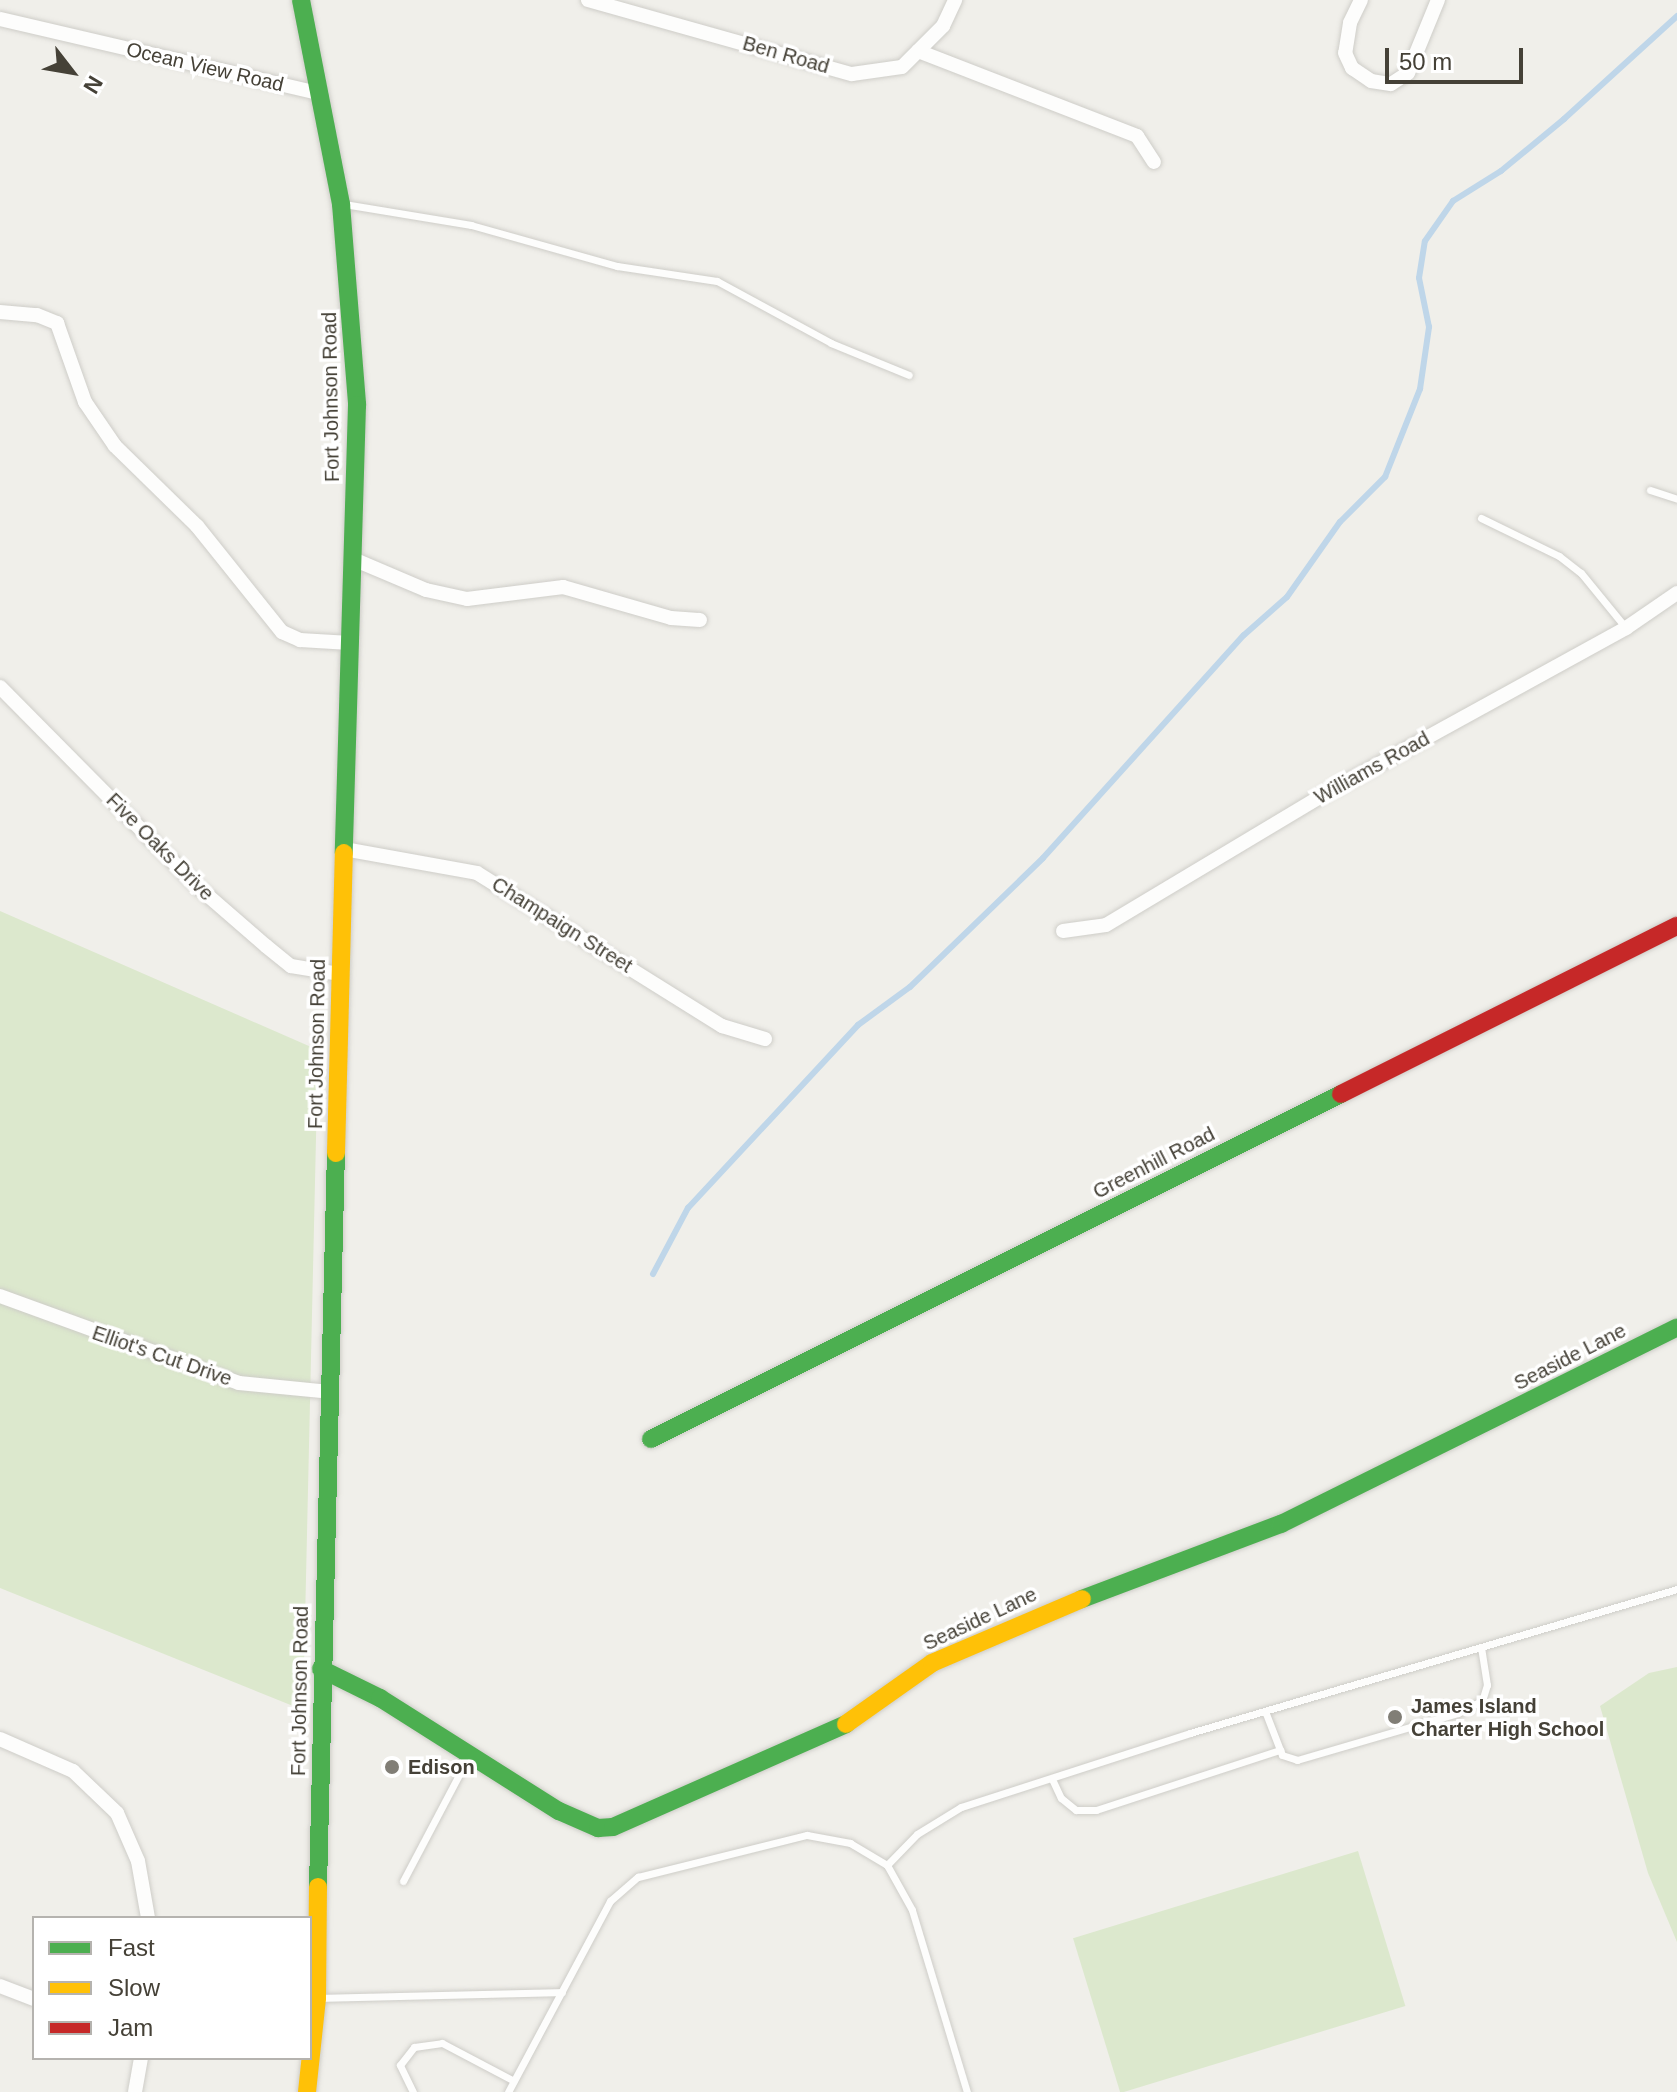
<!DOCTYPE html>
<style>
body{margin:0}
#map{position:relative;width:1677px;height:2092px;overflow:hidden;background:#f0efea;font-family:Arial,sans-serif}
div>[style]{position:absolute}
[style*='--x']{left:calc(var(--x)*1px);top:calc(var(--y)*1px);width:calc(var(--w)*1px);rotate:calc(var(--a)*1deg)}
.green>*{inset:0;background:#dce8cd;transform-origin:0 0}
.stream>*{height:6px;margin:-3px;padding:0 3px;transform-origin:3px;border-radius:3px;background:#bfd6e9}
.roads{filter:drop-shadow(0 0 2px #cecdc8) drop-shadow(0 0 2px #cecdc8)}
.lane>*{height:7px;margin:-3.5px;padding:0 3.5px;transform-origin:3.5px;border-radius:3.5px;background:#fdfdfc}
.street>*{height:14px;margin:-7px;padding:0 7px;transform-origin:7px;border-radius:7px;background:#fdfdfc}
.fast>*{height:18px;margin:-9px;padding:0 9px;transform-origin:9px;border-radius:9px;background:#4caf50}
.slow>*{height:18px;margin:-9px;padding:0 9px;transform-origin:9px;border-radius:9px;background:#ffc107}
.jam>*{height:18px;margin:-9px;padding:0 9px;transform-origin:9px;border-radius:9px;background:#c62828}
.dots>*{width:22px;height:22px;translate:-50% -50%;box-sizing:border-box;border:4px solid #fff;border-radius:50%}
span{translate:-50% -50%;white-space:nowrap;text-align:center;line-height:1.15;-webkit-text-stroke:7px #fff;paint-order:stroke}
.street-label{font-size:20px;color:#454137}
.poi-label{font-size:20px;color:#454137;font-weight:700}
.left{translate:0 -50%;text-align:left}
.legend{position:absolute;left:32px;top:1916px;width:280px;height:144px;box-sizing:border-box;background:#fff;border:2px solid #b5b3af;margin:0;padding:10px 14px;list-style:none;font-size:24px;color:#454137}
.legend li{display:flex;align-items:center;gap:16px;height:40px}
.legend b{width:40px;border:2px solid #b5b3af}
.north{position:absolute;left:32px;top:32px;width:80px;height:80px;-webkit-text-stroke:6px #fff;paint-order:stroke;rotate:121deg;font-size:22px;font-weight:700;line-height:32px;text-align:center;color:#454137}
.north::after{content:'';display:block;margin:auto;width:28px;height:36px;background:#454137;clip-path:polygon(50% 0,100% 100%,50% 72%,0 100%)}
.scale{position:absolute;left:1385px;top:48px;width:138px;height:36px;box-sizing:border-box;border:4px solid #454137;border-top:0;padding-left:10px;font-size:24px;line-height:28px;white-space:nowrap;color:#454137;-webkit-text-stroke:6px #fff;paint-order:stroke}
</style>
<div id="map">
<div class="green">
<i style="clip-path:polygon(0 911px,318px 1050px,303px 1710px,0 1588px)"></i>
<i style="clip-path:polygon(1677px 1667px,1677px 1942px,1648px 1873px,1600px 1706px,1649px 1673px)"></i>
<i style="left:1358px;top:1851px;width:162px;height:298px;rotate:73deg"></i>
</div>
<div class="stream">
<i style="--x:653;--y:1274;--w:75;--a:-62.1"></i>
<i style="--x:688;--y:1208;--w:250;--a:-47.1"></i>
<i style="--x:858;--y:1025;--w:64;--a:-36.2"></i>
<i style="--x:910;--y:987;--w:185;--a:-44.1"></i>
<i style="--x:1043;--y:858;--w:300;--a:-48"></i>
<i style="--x:1244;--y:635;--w:57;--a:-41.5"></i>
<i style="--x:1287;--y:597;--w:92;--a:-54.8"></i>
<i style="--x:1340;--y:522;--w:64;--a:-45"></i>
<i style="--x:1385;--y:477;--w:95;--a:-68.3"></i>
<i style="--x:1420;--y:389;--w:63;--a:-81.7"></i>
<i style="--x:1429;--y:327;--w:50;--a:-101.5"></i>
<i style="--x:1419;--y:278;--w:37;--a:-81"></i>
<i style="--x:1425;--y:241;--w:49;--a:-55"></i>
<i style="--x:1453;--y:201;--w:57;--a:-32"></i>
<i style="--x:1501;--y:171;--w:82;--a:-39.5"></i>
<i style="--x:1564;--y:119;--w:153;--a:-42.3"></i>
</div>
<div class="roads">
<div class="lane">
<i style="--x:344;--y:204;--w:129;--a:9.4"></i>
<i style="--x:471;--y:225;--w:152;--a:15.7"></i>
<i style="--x:617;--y:266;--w:101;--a:8.5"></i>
<i style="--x:717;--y:281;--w:130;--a:28.5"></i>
<i style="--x:831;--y:343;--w:84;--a:22.3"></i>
<i style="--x:1650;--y:490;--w:28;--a:18"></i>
<i style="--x:1481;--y:518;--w:87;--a:26"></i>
<i style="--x:1559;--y:556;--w:28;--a:38"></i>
<i style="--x:1581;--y:573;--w:71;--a:50.7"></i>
<i style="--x:1265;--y:1711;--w:47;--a:68.9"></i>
<i style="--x:1282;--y:1755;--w:16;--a:18"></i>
<i style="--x:1297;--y:1760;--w:168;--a:-16.3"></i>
<i style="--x:1458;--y:1713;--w:27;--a:-27"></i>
<i style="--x:1482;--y:1701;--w:17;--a:-73"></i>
<i style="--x:1487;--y:1685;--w:37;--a:-99"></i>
<i style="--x:1052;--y:1779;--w:21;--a:65"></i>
<i style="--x:1061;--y:1798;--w:19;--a:39"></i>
<i style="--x:1076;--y:1810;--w:20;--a:0"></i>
<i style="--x:1096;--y:1810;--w:194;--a:-18.1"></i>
<i style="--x:887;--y:1865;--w:43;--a:-45.9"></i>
<i style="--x:917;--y:1834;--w:52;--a:-31.5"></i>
<i style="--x:961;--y:1807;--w:241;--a:-17.9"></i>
<i style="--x:1190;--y:1733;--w:508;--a:-16.47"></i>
<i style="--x:403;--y:1881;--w:141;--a:-62.2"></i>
<i style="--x:320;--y:1998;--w:242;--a:-1.4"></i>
<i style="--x:413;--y:2092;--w:30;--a:-116"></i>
<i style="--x:400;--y:2065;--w:23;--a:-52"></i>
<i style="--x:414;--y:2047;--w:28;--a:-8"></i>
<i style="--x:442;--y:2043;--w:81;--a:27.8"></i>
<i style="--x:508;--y:2092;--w:217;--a:-61.9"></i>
<i style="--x:610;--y:1901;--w:37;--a:-41"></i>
<i style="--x:638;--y:1877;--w:174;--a:-14"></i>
<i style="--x:807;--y:1835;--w:44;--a:10.5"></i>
<i style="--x:850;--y:1843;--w:43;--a:30.7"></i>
<i style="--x:887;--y:1865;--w:51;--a:60.9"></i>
<i style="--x:912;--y:1910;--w:190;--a:73.2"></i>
</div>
<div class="street">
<i style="--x:588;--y:0;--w:274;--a:15.7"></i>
<i style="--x:852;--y:74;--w:50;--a:-8"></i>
<i style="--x:902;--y:67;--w:58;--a:-45"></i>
<i style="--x:943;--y:26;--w:29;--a:-65"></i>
<i style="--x:1361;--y:0;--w:25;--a:116"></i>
<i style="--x:1350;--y:23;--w:30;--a:99"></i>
<i style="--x:1345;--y:53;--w:17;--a:65"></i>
<i style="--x:1352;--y:68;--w:23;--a:34"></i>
<i style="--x:1371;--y:81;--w:20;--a:9"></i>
<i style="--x:1391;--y:84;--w:20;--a:-33"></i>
<i style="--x:1408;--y:73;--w:79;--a:-67.7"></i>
<i style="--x:0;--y:19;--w:326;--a:13.1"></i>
<i style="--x:918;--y:51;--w:235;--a:21.2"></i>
<i style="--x:1137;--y:136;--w:31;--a:57"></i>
<i style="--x:0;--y:312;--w:37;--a:5"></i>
<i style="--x:37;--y:315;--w:22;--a:22"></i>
<i style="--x:57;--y:323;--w:84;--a:70.5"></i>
<i style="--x:85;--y:402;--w:53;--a:55.7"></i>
<i style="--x:115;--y:446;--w:115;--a:44.3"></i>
<i style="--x:197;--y:526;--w:136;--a:51.3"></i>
<i style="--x:282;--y:632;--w:20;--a:24"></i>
<i style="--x:300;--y:640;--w:50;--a:3.4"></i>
<i style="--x:353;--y:559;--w:79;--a:23"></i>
<i style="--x:426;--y:590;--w:42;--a:12.4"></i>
<i style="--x:467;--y:599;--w:97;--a:-7.1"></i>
<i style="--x:563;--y:587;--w:112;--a:16"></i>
<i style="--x:671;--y:618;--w:29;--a:4"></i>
<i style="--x:0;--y:687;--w:281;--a:45.3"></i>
<i style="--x:198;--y:887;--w:90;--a:40.9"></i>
<i style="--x:266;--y:946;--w:32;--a:39"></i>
<i style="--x:291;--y:966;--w:50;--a:9.3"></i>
<i style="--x:344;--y:849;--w:135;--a:10.2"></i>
<i style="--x:477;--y:873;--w:289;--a:32"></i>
<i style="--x:722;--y:1026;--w:45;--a:16.8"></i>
<i style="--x:1063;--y:931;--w:43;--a:-7.9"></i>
<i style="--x:1106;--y:925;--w:269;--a:-30.9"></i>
<i style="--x:1337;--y:787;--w:330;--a:-28.8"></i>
<i style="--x:1626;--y:628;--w:62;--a:-34.5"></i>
<i style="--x:0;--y:1296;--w:254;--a:20"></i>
<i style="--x:239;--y:1383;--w:91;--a:5.6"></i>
<i style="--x:0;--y:1739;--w:80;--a:23.7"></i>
<i style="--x:73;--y:1771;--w:61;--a:43.7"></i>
<i style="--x:117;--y:1813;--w:52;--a:66.4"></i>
<i style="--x:138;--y:1861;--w:58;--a:80"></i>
<i style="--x:0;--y:1986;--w:36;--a:21"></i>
<i style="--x:135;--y:2092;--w:35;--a:-80"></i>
</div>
<div class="fast">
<i style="--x:301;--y:0;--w:208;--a:78.9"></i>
<i style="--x:341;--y:204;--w:202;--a:85.4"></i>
<i style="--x:357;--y:405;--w:448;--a:91.7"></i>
<i style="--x:651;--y:1439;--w:771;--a:-26.57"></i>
<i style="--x:1082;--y:1599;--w:213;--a:-20.7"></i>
<i style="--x:1281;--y:1524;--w:442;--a:-26.4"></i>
<i style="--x:321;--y:1669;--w:66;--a:26.2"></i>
<i style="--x:380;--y:1698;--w:212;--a:32.3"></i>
<i style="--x:559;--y:1811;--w:43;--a:23.6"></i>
<i style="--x:598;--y:1828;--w:15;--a:-4"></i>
<i style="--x:613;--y:1827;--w:255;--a:-23.8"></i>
<i style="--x:318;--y:1887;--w:734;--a:-88.6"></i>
</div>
<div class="slow">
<i style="--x:336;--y:1153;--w:300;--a:-88.5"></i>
<i style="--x:846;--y:1724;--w:105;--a:-35.3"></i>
<i style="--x:932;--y:1663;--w:163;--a:-23.1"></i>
<i style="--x:307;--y:2092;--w:95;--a:-83.9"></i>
<i style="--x:317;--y:1998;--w:111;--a:-89.5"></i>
</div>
<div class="jam">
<i style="--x:1341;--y:1094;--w:376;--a:-26.6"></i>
</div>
</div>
<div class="dots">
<i style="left:1395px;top:1717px;background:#817e76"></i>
<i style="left:392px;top:1767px;background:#817e76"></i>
</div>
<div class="street-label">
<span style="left:786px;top:55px;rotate:16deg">Ben Road</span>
<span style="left:205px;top:67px;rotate:13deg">Ocean View Road</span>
<span style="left:331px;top:397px;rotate:-91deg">Fort Johnson Road</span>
<span style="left:1372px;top:768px;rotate:-29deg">Williams Road</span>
<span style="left:160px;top:847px;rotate:45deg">Five Oaks Drive</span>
<span style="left:562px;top:925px;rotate:32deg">Champaign Street</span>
<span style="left:317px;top:1044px;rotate:-89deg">Fort Johnson Road</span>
<span style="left:1154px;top:1163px;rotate:-27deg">Greenhill Road</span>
<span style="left:162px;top:1356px;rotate:19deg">Elliot's Cut Drive</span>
<span style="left:1570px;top:1357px;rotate:-27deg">Seaside Lane</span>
<span style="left:980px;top:1619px;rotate:-25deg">Seaside Lane</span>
<span style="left:300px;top:1691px;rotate:-89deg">Fort Johnson Road</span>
</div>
<div class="poi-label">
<span class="left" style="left:1411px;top:1718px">James Island<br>Charter High School</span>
<span class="left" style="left:408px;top:1767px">Edison</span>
</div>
<ul class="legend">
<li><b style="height:10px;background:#4caf50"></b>Fast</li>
<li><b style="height:10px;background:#ffc107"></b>Slow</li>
<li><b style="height:10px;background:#c62828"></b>Jam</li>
</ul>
<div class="north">N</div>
<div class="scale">50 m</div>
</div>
